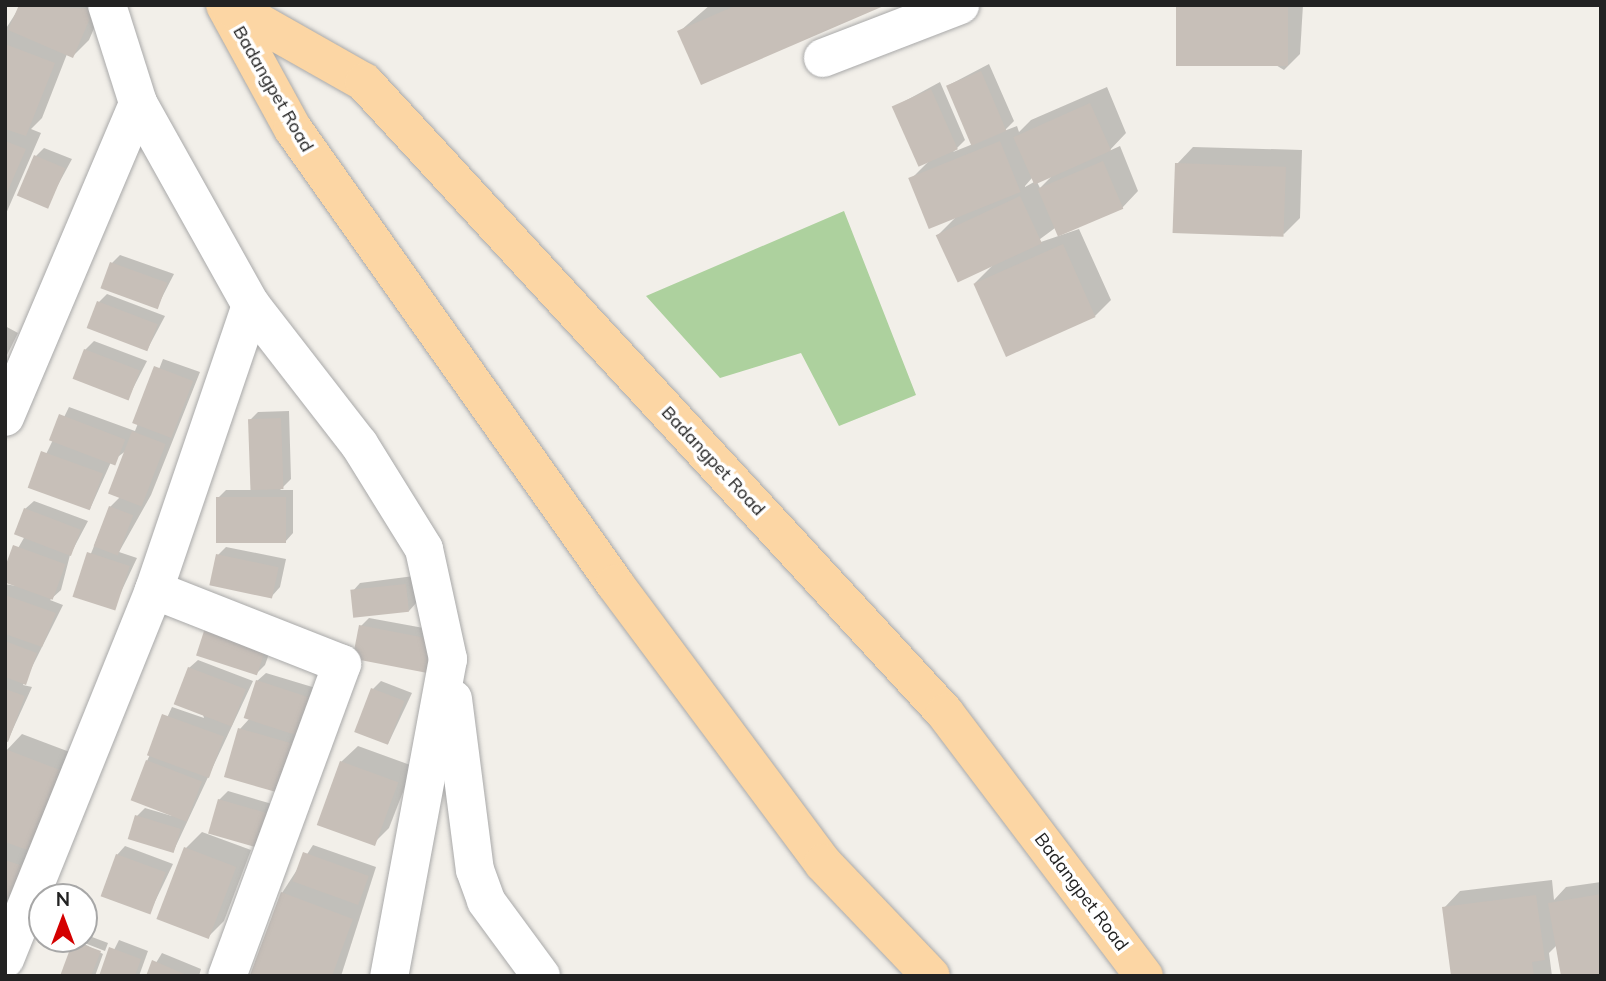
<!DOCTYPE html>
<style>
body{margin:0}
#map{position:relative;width:1606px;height:981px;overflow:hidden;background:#f2efe9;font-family:Mulish,sans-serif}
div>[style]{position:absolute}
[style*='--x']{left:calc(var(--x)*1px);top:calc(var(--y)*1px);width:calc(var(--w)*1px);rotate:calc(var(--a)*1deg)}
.forest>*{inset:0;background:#add19e}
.shadow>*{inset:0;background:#0003}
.building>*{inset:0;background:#c7bfb8;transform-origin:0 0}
.roads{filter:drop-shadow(0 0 2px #a9a9a9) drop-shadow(0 0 2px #a9a9a9)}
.minor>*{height:38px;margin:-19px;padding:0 19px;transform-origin:19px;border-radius:19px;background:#fff}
.major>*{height:38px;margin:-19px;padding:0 19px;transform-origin:19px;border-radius:19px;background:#fcd6a4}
span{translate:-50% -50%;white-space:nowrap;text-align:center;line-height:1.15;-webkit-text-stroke:7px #fff;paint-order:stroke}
.street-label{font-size:18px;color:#222}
.frame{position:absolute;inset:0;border:7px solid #222;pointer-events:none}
.north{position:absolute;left:28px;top:883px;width:70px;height:70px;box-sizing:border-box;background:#fff;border:2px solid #a7a7a7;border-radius:50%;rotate:0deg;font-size:19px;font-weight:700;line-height:28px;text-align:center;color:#222}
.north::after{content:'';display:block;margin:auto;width:24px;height:32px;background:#d40000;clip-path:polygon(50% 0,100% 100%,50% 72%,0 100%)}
</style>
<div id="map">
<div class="forest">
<i style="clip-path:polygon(844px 211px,916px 395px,839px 426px,801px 353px,720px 378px,646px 296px)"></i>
</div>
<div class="shadow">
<i style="clip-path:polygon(21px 5px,104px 5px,89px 40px,73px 56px,67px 54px,42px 118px,31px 129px,41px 133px,5px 216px,5px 30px)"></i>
<i style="clip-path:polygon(710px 5px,881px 5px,680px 31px)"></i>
<i style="clip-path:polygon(1178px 5px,1303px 5px,1300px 54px,1284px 70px)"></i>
<i style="clip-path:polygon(evenodd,989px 64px,1014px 121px,1004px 131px,1017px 126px,1019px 132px,1031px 120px,1107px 87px,1126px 133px,1109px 151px,1120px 146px,1138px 191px,1122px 208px,1055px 228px,1032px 245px,1079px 229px,1111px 300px,1095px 316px,975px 283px,995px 263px,938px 235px,957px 216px,911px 179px,930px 160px,894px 107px,940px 82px,965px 140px,953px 152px,973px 144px,949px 85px,989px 64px,1056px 172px,1040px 188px,1036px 180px,1056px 172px,989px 64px,1032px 178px,1034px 182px,1025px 187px,1025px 186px,1032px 178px)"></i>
<i style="clip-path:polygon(1193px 147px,1302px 150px,1300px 218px,1284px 234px,1177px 164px)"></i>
<i style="clip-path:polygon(44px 148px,72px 159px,46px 207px,36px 156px)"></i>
<i style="clip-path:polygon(120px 255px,174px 274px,157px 307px,112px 263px)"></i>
<i style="clip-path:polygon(107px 294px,165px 316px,148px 348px,99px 302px)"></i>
<i style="clip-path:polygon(5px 326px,18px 333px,5px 359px)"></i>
<i style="clip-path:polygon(94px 341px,147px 361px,128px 398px,85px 350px)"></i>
<i style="clip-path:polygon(163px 359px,200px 372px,151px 495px,119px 552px,137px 558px,113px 609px,74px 595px,110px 507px,121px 496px,127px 450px,111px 462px,90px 509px,30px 487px,69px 407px,135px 431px)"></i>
<i style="clip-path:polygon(289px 411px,291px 479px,280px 490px,293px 490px,293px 533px,285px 542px,218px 498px,226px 490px,251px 490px,250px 420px,258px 412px)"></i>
<i style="clip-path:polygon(34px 501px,88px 521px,70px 555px,61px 590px,50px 600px,63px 605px,23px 685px,32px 687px,8px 740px,5px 584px,22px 587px,5px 580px,5px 571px,25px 536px,25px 509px)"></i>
<i style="clip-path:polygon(226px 547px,286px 559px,280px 587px,272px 596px,218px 555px)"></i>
<i style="clip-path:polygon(414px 576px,417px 602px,409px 611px,352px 592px,360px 583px)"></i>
<i style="clip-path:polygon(369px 618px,440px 631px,434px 662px,361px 626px)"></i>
<i style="clip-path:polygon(206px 629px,274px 640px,265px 665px,256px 674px)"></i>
<i style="clip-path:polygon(198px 660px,253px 681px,174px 850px,137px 816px,145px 808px,172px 816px,147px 761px,172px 707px,204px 718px,189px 668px)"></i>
<i style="clip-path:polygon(266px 673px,319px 689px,294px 785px,240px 729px,250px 718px,257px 681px)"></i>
<i style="clip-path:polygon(381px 681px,412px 693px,388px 744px,373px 689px)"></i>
<i style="clip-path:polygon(22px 734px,75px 754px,5px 941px,5px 752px)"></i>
<i style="clip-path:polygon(358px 746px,413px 766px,389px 828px,373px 844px,341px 762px)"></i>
<i style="clip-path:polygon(228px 791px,279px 806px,269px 838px,219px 800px)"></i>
<i style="clip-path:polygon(202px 832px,251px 850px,224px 921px,208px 937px,186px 848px)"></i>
<i style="clip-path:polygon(313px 845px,376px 867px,341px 976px,252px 974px,282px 893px)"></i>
<i style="clip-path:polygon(125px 846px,173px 864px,150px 912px,117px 855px)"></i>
<i style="clip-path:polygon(1552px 880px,1554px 900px,1566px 887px,1601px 882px,1601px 976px,1557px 945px,1549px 953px,1552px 976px,1453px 976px,1444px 908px,1460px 891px)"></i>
<i style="clip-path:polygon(84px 934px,108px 943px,105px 951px,77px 940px,103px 954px,95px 976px,65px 976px,75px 942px,78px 939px,84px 939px)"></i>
<i style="clip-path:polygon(119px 940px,148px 951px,139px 976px,101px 976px)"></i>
<i style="clip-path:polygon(162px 953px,201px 969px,199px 976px,148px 976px)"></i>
</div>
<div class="building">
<i style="clip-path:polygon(19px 5px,94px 9px,73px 58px,8px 30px)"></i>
<i style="clip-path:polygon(737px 5px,886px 5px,701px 85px,677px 31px)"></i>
<i style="left:1176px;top:5px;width:112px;height:61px"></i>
<i style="clip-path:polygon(5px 44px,55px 63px,26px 136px,5px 129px)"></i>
<i style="left:981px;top:71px;width:65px;height:38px;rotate:67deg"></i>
<i style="left:931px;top:89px;width:66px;height:43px;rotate:66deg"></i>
<i style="left:1090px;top:103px;width:52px;height:84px;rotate:66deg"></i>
<i style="clip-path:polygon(5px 141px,26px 149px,5px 197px)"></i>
<i style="left:1000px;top:141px;width:55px;height:99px;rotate:68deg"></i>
<i style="left:34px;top:155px;width:34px;height:44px;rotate:23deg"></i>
<i style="left:1103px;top:161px;width:52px;height:71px;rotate:67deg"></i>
<i style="left:1175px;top:163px;width:111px;height:70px;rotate:2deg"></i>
<i style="left:1020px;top:196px;width:52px;height:93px;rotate:65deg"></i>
<i style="left:1063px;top:244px;width:80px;height:98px;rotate:66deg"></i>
<i style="left:110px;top:262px;width:61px;height:28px;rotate:20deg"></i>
<i style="left:97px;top:301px;width:65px;height:29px;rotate:21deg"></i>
<i style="left:84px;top:349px;width:60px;height:32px;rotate:21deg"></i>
<i style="left:154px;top:366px;width:42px;height:61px;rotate:21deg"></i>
<i style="left:59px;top:414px;width:71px;height:28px;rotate:21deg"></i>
<i style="left:281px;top:418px;width:71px;height:33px;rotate:88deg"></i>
<i style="left:132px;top:431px;width:36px;height:67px;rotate:21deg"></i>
<i style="left:41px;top:451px;width:66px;height:39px;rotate:20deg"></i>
<i style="left:216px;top:497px;width:70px;height:46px"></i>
<i style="left:109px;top:506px;width:26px;height:43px;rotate:21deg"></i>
<i style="left:24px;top:508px;width:61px;height:28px;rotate:21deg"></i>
<i style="left:13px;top:545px;width:56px;height:38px;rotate:20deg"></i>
<i style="left:87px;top:552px;width:45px;height:47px;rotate:18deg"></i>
<i style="left:216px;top:554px;width:64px;height:32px;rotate:12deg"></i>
<i style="left:406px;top:584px;width:28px;height:56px;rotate:84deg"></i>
<i style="clip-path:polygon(5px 595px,56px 613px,42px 647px,5px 634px)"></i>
<i style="left:359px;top:625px;width:75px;height:34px;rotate:11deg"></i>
<i style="left:205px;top:628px;width:64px;height:29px;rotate:18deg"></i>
<i style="clip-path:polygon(5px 641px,37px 653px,26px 685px,5px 677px)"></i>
<i style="left:188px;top:667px;width:62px;height:40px;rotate:21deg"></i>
<i style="left:256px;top:680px;width:58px;height:40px;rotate:18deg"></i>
<i style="left:371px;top:688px;width:36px;height:47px;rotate:21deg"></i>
<i style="clip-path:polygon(5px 689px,25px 696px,8px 742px,5px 741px)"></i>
<i style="left:162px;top:714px;width:66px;height:44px;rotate:20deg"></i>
<i style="left:238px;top:728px;width:66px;height:51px;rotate:16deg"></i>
<i style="clip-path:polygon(5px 749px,60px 770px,30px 851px,5px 842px)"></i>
<i style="left:146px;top:760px;width:60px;height:43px;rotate:21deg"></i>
<i style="left:340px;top:761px;width:62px;height:68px;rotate:20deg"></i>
<i style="left:218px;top:799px;width:56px;height:36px;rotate:16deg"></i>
<i style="left:135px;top:815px;width:48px;height:25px;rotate:17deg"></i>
<i style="left:184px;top:847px;width:56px;height:77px;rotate:21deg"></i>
<i style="left:303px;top:852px;width:70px;height:31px;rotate:20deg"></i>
<i style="left:116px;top:854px;width:53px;height:45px;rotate:20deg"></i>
<i style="clip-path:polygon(5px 860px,29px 868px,5px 932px)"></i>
<i style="clip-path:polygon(281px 892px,353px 919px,332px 976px,250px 975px)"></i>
<i style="clip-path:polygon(1601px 894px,1601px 976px,1561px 976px,1548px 903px)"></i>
<i style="clip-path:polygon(1536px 895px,1545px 960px,1532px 962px,1534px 976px,1451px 976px,1442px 907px)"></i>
<i style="clip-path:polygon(73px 941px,101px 951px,91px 976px,60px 976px)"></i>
<i style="clip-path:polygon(109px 947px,141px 959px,135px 976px,99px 976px)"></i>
<i style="clip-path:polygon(152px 960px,189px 976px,146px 976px)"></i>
</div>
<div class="roads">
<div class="minor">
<i style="--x:107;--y:5;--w:103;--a:72.4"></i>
<i style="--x:138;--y:103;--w:231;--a:60.8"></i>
<i style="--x:251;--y:305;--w:176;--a:52.2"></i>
<i style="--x:359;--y:444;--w:123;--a:58.2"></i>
<i style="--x:424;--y:549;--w:113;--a:77.7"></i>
<i style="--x:448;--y:659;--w:322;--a:100.5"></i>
<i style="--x:823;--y:58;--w:147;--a:-21.1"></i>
<i style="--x:5;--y:417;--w:341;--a:-67"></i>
<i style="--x:154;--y:590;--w:202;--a:21.5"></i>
<i style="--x:342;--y:664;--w:333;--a:110.2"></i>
<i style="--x:453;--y:699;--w:172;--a:82.7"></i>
<i style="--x:475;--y:870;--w:33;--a:70"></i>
<i style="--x:486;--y:901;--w:93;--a:53.7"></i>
<i style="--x:5;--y:959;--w:398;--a:-68"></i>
<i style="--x:154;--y:590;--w:301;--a:-71.2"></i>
</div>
<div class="major">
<i style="--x:225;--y:5;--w:141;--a:61.3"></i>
<i style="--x:293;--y:129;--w:557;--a:54.71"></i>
<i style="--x:615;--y:584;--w:348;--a:53.3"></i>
<i style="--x:823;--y:863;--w:156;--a:46.3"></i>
<i style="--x:228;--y:5;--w:156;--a:29.5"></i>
<i style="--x:364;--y:82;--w:858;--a:47.36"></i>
<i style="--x:945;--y:713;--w:330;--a:52.9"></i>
</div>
</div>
<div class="street-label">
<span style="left:273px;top:89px;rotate:60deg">Badangpet Road</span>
<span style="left:713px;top:461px;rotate:47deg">Badangpet Road</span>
<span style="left:1081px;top:892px;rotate:53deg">Badangpet Road</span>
</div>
<div class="frame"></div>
<div class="north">N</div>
</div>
